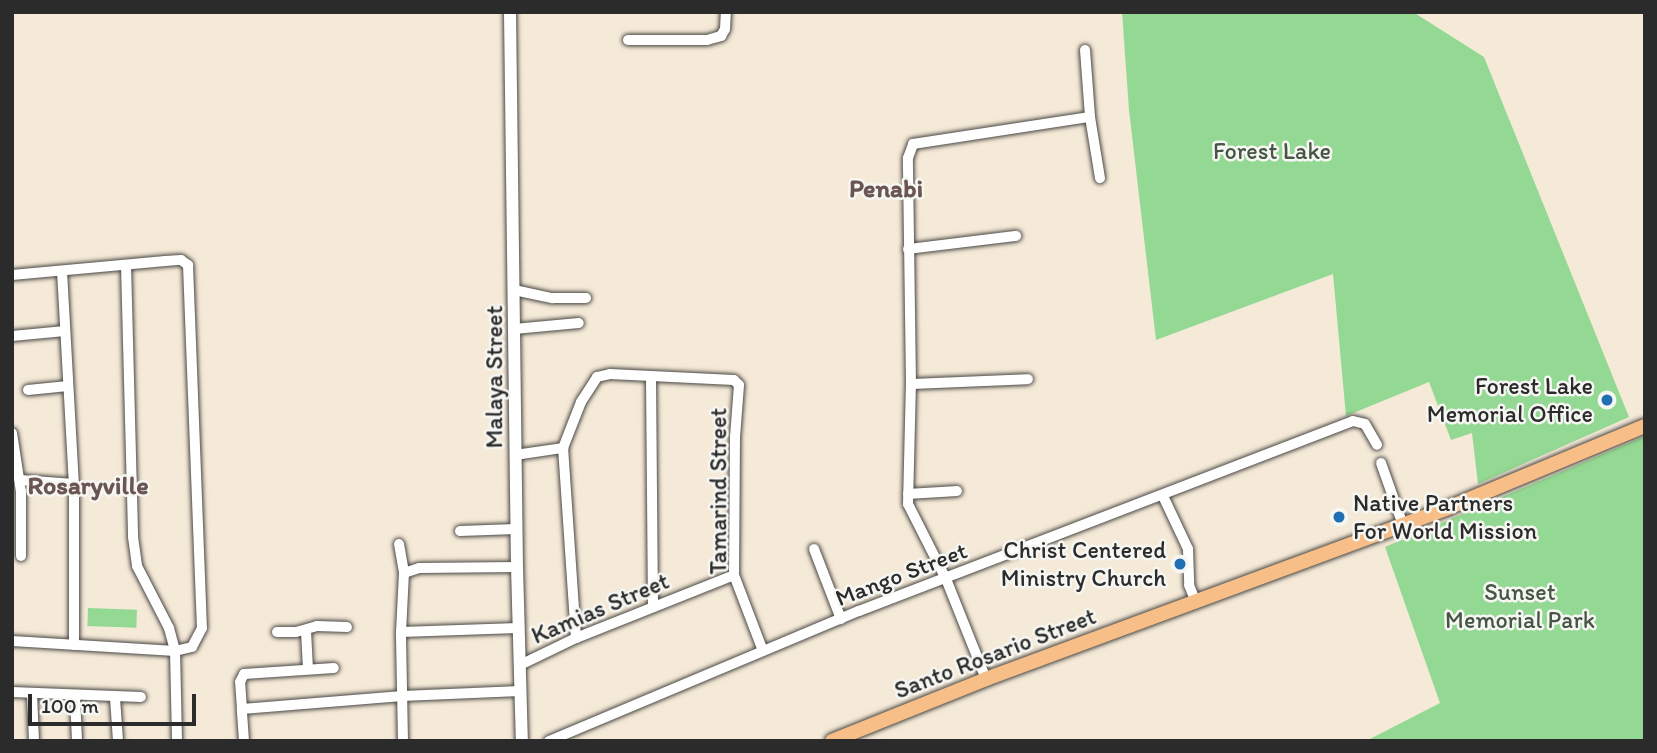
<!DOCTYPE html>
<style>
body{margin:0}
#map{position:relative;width:1657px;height:753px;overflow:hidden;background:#f5e9d7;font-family:Itim,sans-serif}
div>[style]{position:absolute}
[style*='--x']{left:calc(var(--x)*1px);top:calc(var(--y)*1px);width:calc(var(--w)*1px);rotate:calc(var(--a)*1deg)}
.green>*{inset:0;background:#94d993;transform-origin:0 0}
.roads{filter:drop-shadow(0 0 2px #494845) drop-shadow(0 0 2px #494845)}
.minor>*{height:10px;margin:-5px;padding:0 5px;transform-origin:5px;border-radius:5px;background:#fff}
.tertiary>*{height:12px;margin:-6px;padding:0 6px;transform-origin:6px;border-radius:6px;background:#fff}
.primary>*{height:14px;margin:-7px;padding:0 7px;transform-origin:7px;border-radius:7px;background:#f7be87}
.dots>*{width:19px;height:19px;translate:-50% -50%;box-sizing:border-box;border:4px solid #f6f6f2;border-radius:50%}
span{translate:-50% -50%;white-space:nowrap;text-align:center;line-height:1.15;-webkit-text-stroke:5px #f6f6f2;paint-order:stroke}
.park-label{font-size:24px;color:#455645}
.street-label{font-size:24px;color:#2b2b2b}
.poi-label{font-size:24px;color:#2b2b2b}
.right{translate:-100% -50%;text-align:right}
.left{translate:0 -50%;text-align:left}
.neighbourhood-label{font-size:26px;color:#6b5552;font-weight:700}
.frame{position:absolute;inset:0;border:14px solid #2b2b2b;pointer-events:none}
.scale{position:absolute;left:28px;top:694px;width:168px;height:32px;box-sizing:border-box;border:4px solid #2b2b2b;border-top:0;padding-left:9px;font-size:21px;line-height:24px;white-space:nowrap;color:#2b2b2b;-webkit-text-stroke:5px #f6f6f2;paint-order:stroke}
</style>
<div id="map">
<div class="green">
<i style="clip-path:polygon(1122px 12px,1413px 12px,1484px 57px,1629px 417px,1478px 484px,1472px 433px,1451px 440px,1429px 382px,1346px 416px,1333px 274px,1156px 340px,1129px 110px)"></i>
<i style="clip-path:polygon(1645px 436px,1645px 741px,1366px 741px,1440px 703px,1385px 547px)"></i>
<i style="left:88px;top:608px;width:49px;height:18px;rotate:2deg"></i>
</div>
<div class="roads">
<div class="minor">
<i style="--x:628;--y:40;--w:79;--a:0"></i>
<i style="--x:707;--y:40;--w:15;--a:-16"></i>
<i style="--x:721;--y:36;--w:8;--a:-60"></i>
<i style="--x:725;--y:29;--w:17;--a:-87"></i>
<i style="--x:1085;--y:50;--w:67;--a:85.7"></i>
<i style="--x:1090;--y:117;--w:62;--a:80.7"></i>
<i style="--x:908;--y:249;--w:109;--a:-6.9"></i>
<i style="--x:126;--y:265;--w:272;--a:88.5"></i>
<i style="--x:133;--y:537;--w:29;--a:82"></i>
<i style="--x:137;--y:566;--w:70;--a:62.7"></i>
<i style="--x:169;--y:628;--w:24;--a:75"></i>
<i style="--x:175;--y:651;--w:90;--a:88.7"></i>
<i style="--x:62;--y:271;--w:213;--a:86.8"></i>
<i style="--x:74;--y:484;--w:161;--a:90"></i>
<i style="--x:12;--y:275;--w:154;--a:-5.2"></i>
<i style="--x:165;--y:261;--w:16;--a:-4"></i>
<i style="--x:181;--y:260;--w:9;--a:36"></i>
<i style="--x:188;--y:265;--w:363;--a:87.8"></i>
<i style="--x:202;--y:628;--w:21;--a:118"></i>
<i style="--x:192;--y:647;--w:17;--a:167"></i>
<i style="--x:175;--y:651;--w:163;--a:-176.5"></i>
<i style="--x:514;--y:290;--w:40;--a:12"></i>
<i style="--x:553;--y:298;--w:33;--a:0"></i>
<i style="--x:514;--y:329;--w:65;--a:-5.3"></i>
<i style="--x:12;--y:336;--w:53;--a:-5.4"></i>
<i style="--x:651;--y:378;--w:229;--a:89.5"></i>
<i style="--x:911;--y:384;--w:117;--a:-2.4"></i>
<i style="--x:28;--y:390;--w:40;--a:-5.7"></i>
<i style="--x:12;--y:433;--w:60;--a:81.3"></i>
<i style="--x:21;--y:492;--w:64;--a:90"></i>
<i style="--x:515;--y:455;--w:49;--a:-8.3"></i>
<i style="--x:1381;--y:463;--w:66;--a:70.5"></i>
<i style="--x:20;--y:480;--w:54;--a:4.2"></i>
<i style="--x:908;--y:494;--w:49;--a:-3.5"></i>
<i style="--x:1163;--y:496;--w:59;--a:64.7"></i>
<i style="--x:1188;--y:549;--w:36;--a:88"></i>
<i style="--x:1189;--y:585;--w:18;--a:68"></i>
<i style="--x:460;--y:531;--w:56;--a:-2"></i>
<i style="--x:399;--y:544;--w:29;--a:80"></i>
<i style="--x:814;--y:549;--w:75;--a:68.9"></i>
<i style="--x:306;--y:631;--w:38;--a:87"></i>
<i style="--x:277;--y:632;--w:19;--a:0"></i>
<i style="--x:296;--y:632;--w:22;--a:-16"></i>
<i style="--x:317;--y:626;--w:30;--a:2"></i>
<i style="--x:401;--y:632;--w:117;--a:-2"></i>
<i style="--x:576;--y:638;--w:190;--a:-93.9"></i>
<i style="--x:563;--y:448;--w:49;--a:-68.6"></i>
<i style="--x:581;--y:402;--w:30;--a:-57"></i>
<i style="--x:597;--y:377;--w:13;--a:-13"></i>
<i style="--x:610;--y:374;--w:124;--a:2.8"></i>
<i style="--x:734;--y:380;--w:7;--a:45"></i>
<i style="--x:739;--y:385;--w:52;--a:94.4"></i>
<i style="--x:735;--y:437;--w:138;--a:90.4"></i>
<i style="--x:734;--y:575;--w:81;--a:69.1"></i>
<i style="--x:520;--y:665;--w:62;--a:-25.7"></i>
<i style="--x:576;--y:638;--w:170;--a:-21.7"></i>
<i style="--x:986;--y:679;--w:108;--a:-111.8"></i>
<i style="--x:946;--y:579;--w:84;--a:-116.9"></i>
<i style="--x:908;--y:504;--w:120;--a:-88.6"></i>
<i style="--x:911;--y:384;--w:226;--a:-90.8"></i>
<i style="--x:908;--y:158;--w:15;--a:-70"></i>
<i style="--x:913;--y:144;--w:179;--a:-8.7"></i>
<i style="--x:12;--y:692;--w:129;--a:2.2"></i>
<i style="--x:32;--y:693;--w:48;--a:87.6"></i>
<i style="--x:75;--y:695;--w:46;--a:87.5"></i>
<i style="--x:115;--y:698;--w:43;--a:86"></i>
<i style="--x:242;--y:709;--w:27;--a:-94"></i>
<i style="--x:240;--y:682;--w:9;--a:-63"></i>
<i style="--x:244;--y:674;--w:90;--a:-3.8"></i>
<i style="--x:244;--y:741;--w:32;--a:-94"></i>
<i style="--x:242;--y:709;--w:161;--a:-4.6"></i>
<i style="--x:402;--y:696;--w:118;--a:-2.4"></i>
<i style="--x:403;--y:741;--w:109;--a:-91.1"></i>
<i style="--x:401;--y:632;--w:59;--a:-87.1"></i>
<i style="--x:404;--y:573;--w:16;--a:-18"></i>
<i style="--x:419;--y:568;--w:98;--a:-0.6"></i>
<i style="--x:549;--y:741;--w:336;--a:-22.8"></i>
<i style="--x:859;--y:611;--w:529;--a:-21.04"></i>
<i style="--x:1353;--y:421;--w:12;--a:14"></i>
<i style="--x:1365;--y:424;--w:24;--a:60"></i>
</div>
<div class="tertiary">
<i style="--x:510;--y:12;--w:555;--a:89.28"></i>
<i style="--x:517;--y:567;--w:174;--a:88.4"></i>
</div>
<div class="primary">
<i style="--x:832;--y:741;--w:166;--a:-21.9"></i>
<i style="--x:986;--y:679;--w:495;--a:-20.3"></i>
<i style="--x:1450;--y:507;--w:211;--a:-22.6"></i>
</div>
</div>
<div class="dots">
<i style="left:1607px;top:400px;background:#1f6fb2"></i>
<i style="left:1339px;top:517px;background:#1f6fb2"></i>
<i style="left:1180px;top:564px;background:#1f6fb2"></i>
</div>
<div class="park-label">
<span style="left:1272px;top:151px">Forest Lake</span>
<span style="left:1520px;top:606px">Sunset<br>Memorial Park</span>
</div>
<div class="street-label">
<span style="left:494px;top:377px;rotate:-90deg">Malaya Street</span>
<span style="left:718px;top:491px;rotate:-90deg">Tamarind Street</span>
<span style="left:901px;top:574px;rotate:-21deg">Mango Street</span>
<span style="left:600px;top:608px;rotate:-23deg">Kamias Street</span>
<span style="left:995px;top:653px;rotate:-21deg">Santo Rosario Street</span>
</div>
<div class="poi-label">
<span class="right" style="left:1593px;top:400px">Forest Lake<br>Memorial Office</span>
<span class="left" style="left:1353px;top:517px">Native Partners<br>For World Mission</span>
<span class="right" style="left:1166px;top:564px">Christ Centered<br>Ministry Church</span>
</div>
<div class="neighbourhood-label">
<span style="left:886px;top:189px">Penabi</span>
<span style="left:88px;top:486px">Rosaryville</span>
</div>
<div class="frame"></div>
<div class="scale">100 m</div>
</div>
